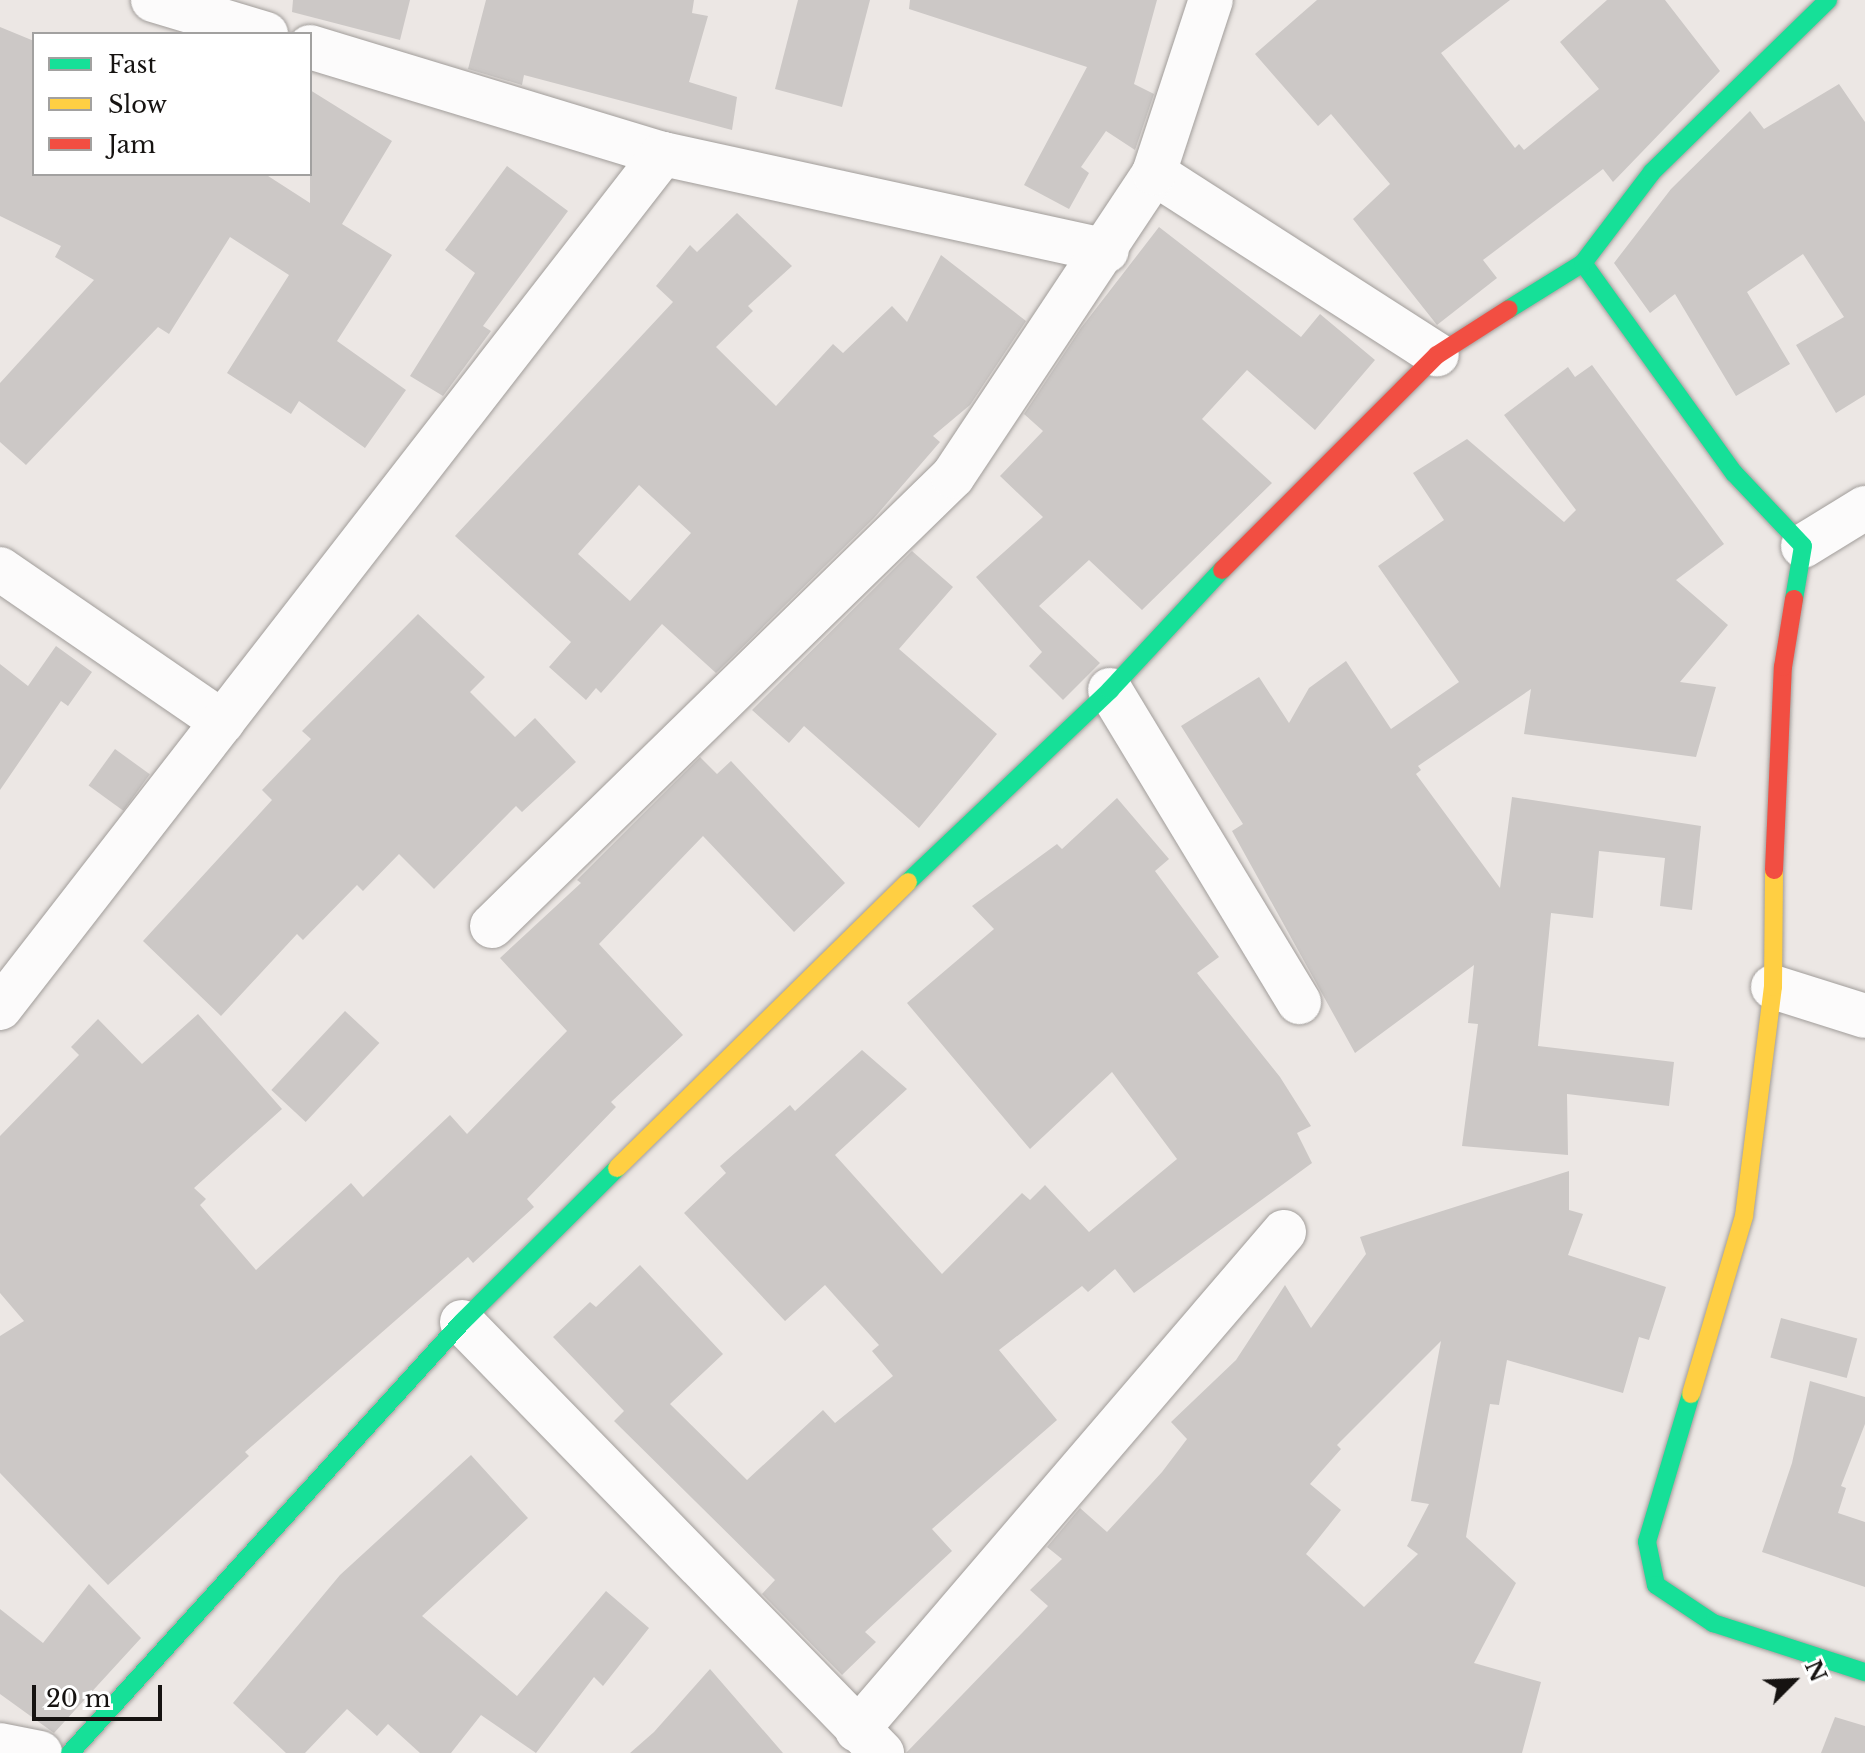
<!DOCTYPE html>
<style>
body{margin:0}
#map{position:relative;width:1865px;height:1753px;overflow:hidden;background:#ece7e4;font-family:"Libre Baskerville",serif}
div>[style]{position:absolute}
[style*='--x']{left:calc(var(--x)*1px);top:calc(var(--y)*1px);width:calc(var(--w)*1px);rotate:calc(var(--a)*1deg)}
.building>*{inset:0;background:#ccc8c6;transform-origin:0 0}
.roads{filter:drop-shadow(0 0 2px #a19d9a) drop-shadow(0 0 2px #a19d9a)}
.street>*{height:44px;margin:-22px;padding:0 22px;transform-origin:22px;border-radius:22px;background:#fcfbfb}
.fast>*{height:18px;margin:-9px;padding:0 9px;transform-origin:9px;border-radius:9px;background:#16e098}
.slow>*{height:18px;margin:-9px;padding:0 9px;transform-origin:9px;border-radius:9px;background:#ffcf43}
.jam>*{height:18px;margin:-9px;padding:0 9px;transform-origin:9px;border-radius:9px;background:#f24e42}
span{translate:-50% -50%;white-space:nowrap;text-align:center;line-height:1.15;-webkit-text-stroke:6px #fff;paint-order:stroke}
.legend{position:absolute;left:32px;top:32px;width:280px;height:144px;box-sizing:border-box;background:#fff;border:2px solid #a2a1a0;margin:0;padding:10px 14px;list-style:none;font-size:24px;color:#161311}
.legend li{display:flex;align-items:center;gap:16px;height:40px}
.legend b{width:40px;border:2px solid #a2a1a0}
.north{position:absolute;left:1753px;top:1641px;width:80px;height:80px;-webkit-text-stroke:6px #fff;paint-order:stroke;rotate:66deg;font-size:22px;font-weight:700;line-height:32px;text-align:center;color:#161311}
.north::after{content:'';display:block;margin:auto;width:28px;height:36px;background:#161311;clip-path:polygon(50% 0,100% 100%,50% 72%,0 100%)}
.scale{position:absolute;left:32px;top:1685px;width:130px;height:36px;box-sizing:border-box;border:4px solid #161311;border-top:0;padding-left:10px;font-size:24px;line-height:28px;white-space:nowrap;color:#161311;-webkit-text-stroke:6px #fff;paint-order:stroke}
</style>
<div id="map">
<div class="building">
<i style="clip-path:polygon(293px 0,410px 0,400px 40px,292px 12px)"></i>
<i style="clip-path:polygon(486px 0,694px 0,692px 13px,708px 16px,689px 82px,737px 97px,732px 130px,524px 75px,522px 85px,468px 69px)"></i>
<i style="clip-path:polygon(798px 0,870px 0,842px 107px,775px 89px)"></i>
<i style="clip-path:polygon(910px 0,1157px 0,1134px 84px,1154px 94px,1135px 150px,1106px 131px,1081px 167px,1089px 173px,1069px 209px,1024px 185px,1087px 67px,909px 9px)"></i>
<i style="clip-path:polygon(1317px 0,1510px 0,1441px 53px,1515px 148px,1519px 144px,1524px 150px,1599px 89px,1560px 42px,1607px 0,1665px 0,1720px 71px,1613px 182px,1603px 169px,1483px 260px,1497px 278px,1437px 325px,1353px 219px,1390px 184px,1331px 114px,1318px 126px,1255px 54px)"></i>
<i style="clip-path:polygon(0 27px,34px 41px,34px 174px,265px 174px,310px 203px,310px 90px,392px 141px,342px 224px,392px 255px,337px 341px,406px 390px,365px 448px,299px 401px,291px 414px,227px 373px,289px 275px,230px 237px,169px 334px,158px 327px,26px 465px,0 442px,0 383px,94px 280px,55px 257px,61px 246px,0 216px)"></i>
<i style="clip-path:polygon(1839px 84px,1865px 122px,1865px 395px,1836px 413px,1796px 345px,1844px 317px,1803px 254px,1747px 292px,1790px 364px,1736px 396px,1675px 294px,1650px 313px,1614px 263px,1671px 189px,1750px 111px,1764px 129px)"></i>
<i style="clip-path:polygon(507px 166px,568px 211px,483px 326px,491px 331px,443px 396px,410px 376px,475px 273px,445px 250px)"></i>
<i style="clip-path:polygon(evenodd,737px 213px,792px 266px,748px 306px,753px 311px,716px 347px,776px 406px,833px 344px,843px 353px,892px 306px,907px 322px,941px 255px,1026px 321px,970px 405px,933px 436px,940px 442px,874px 518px,716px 673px,662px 624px,601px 693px,596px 688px,586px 700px,549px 667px,571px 642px,455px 536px,673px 302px,656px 286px,690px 245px,697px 252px,737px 213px,639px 485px,691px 533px,630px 601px,578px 554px,639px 485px)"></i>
<i style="clip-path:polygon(1159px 227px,1301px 337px,1320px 314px,1375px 360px,1315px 430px,1247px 370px,1202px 419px,1272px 483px,1142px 610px,1089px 560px,1039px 606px,1100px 663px,1063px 700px,1029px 666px,1042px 652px,976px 577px,1043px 517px,1000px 476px,1043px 431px,1024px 414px,1081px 328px)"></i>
<i style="clip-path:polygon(1592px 365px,1724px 544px,1676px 580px,1728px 625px,1680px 682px,1716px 687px,1696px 757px,1524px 734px,1531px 689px,1418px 766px,1421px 770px,1416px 774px,1500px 888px,1512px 797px,1701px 826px,1692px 910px,1660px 906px,1665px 858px,1599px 851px,1593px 918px,1551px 913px,1538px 1046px,1674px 1062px,1669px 1106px,1567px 1094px,1568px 1155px,1462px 1146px,1478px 1024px,1468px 1023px,1474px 965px,1355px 1053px,1232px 831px,1243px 824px,1181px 726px,1259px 677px,1289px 723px,1309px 688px,1346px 661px,1391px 729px,1459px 682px,1378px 566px,1444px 520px,1413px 473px,1467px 439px,1564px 522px,1576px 510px,1504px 415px,1568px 367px,1575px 377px)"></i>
<i style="clip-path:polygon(912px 551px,953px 587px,899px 649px,997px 734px,919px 828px,804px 726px,789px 743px,752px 710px)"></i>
<i style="clip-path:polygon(418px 614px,485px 677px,470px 692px,515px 737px,535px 718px,576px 762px,522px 812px,516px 806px,434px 889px,399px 854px,363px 891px,357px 885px,303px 940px,297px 934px,221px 1016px,143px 941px,272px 800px,262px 790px,311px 739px,302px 731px)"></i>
<i style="clip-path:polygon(56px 646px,92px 672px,68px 706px,61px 701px,0 790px,0 664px,28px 686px)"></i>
<i style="left:115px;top:749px;width:43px;height:45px;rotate:36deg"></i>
<i style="clip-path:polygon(700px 757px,717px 774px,731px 761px,845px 883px,794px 932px,703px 836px,599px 944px,683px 1035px,611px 1102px,616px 1107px,527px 1199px,534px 1207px,473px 1263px,468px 1257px,245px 1452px,249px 1456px,108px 1585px,0 1473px,0 1336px,24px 1321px,0 1293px,0 1136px,79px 1055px,71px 1047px,98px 1019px,142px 1064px,198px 1014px,282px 1109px,194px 1188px,206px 1199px,200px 1205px,256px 1270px,351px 1183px,363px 1197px,450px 1115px,467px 1134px,567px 1031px,500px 958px,581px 883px,577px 880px)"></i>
<i style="clip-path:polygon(1117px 798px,1169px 859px,1155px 871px,1219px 957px,1197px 973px,1280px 1077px,1311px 1126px,1297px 1133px,1312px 1163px,1134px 1293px,1115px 1269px,1088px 1292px,1082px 1286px,999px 1350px,1057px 1420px,932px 1529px,952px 1551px,865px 1632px,876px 1642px,842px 1675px,762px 1594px,775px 1580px,614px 1421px,624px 1411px,553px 1337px,590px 1302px,596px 1307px,640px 1265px,723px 1354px,670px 1404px,747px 1480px,823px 1410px,835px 1423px,893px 1376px,872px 1351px,879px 1345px,825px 1285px,785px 1321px,684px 1213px,726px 1173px,720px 1166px,790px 1105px,795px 1111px,862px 1050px,907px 1089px,835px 1155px,942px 1274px,1022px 1193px,1030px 1200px,1045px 1185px,1089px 1232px,1177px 1159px,1112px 1072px,1030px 1149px,907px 1003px,994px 929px,972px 906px,1057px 844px,1062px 849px)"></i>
<i style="left:345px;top:1011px;width:47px;height:108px;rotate:43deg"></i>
<i style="clip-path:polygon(evenodd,1569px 1171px,1569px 1210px,1583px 1214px,1568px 1255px,1666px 1287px,1649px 1340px,1639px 1337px,1623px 1393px,1507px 1360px,1499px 1405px,1490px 1404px,1466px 1537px,1516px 1583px,1474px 1663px,1541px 1682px,1522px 1753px,906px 1753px,1048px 1606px,1030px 1590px,1062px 1559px,1047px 1547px,1080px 1508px,1107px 1532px,1162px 1472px,1187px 1439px,1171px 1422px,1236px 1360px,1285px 1285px,1311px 1328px,1366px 1254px,1360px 1237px,1569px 1171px,1441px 1341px,1411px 1501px,1429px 1504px,1407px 1546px,1418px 1554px,1364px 1607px,1306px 1554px,1341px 1510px,1310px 1484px,1341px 1449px,1337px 1445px,1441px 1341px)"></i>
<i style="left:1781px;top:1318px;width:79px;height:41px;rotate:15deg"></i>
<i style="clip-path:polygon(1810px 1381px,1865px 1397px,1865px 1424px,1841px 1486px,1846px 1488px,1838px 1513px,1865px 1522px,1865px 1587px,1762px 1552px,1792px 1463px)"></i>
<i style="clip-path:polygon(471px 1455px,528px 1518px,422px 1616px,517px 1696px,606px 1591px,649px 1628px,603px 1686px,594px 1677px,536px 1753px,481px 1715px,451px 1753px,420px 1753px,388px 1724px,377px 1736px,347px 1709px,305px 1753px,286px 1753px,233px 1703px,340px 1575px)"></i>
<i style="clip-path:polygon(89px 1584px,141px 1638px,54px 1733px,0 1694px,0 1609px,43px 1643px)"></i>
<i style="clip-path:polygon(710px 1669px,783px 1753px,630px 1753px,654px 1732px)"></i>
<i style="clip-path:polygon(1835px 1717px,1865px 1726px,1865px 1753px,1821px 1753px)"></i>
</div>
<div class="roads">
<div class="street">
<i style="--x:153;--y:0;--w:118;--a:16.7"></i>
<i style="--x:310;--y:47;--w:369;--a:16.9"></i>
<i style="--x:663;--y:154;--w:454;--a:12.3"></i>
<i style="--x:1154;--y:173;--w:336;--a:32.7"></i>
<i style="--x:1803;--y:546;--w:73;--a:-31.5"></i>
<i style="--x:0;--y:569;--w:270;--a:34.5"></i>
<i style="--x:1110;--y:690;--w:365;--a:58.8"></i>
<i style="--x:492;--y:926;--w:644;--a:-44.31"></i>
<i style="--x:953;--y:476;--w:364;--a:-56.4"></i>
<i style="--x:1154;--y:173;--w:182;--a:-71.8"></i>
<i style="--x:1773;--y:987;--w:96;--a:17.5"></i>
<i style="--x:0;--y:1008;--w:1081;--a:-52.18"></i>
<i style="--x:462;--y:1322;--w:602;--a:45.74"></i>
<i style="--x:857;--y:1730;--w:656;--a:-49.39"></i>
<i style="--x:0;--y:1745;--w:41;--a:11.3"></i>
</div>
<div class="fast">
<i style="--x:1583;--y:263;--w:259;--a:54.3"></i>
<i style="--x:1734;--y:473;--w:100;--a:46.6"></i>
<i style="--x:1803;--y:546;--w:54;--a:99.6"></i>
<i style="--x:1509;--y:309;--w:87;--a:-31.9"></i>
<i style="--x:1583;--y:263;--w:114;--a:-52.8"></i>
<i style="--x:1652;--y:172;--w:246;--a:-44.3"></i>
<i style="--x:908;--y:882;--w:279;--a:-43.5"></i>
<i style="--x:1110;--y:690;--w:164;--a:-47"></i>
<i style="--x:1691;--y:1394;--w:154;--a:106.6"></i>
<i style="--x:1647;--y:1542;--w:44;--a:78.2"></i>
<i style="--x:1656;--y:1585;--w:69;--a:33.7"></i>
<i style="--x:1713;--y:1623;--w:160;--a:17.9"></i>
<i style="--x:70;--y:1753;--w:583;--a:-47.71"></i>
<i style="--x:462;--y:1322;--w:218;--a:-44.8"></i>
</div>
<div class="slow">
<i style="--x:617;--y:1168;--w:408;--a:-44.5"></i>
<i style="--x:1691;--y:1394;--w:186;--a:-73.4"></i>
<i style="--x:1744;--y:1216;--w:231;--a:-82.8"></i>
<i style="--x:1773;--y:987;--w:117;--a:-89.5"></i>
</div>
<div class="jam">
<i style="--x:1222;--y:570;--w:304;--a:-45"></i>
<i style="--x:1437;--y:355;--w:85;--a:-32.6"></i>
<i style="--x:1774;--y:870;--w:203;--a:-87.5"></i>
<i style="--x:1783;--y:667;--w:69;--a:-80.8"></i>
</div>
</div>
<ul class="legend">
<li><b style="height:10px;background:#16e098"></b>Fast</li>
<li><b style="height:10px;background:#ffcf43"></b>Slow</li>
<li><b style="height:10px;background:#f24e42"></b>Jam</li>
</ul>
<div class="north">N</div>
<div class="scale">20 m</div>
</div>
